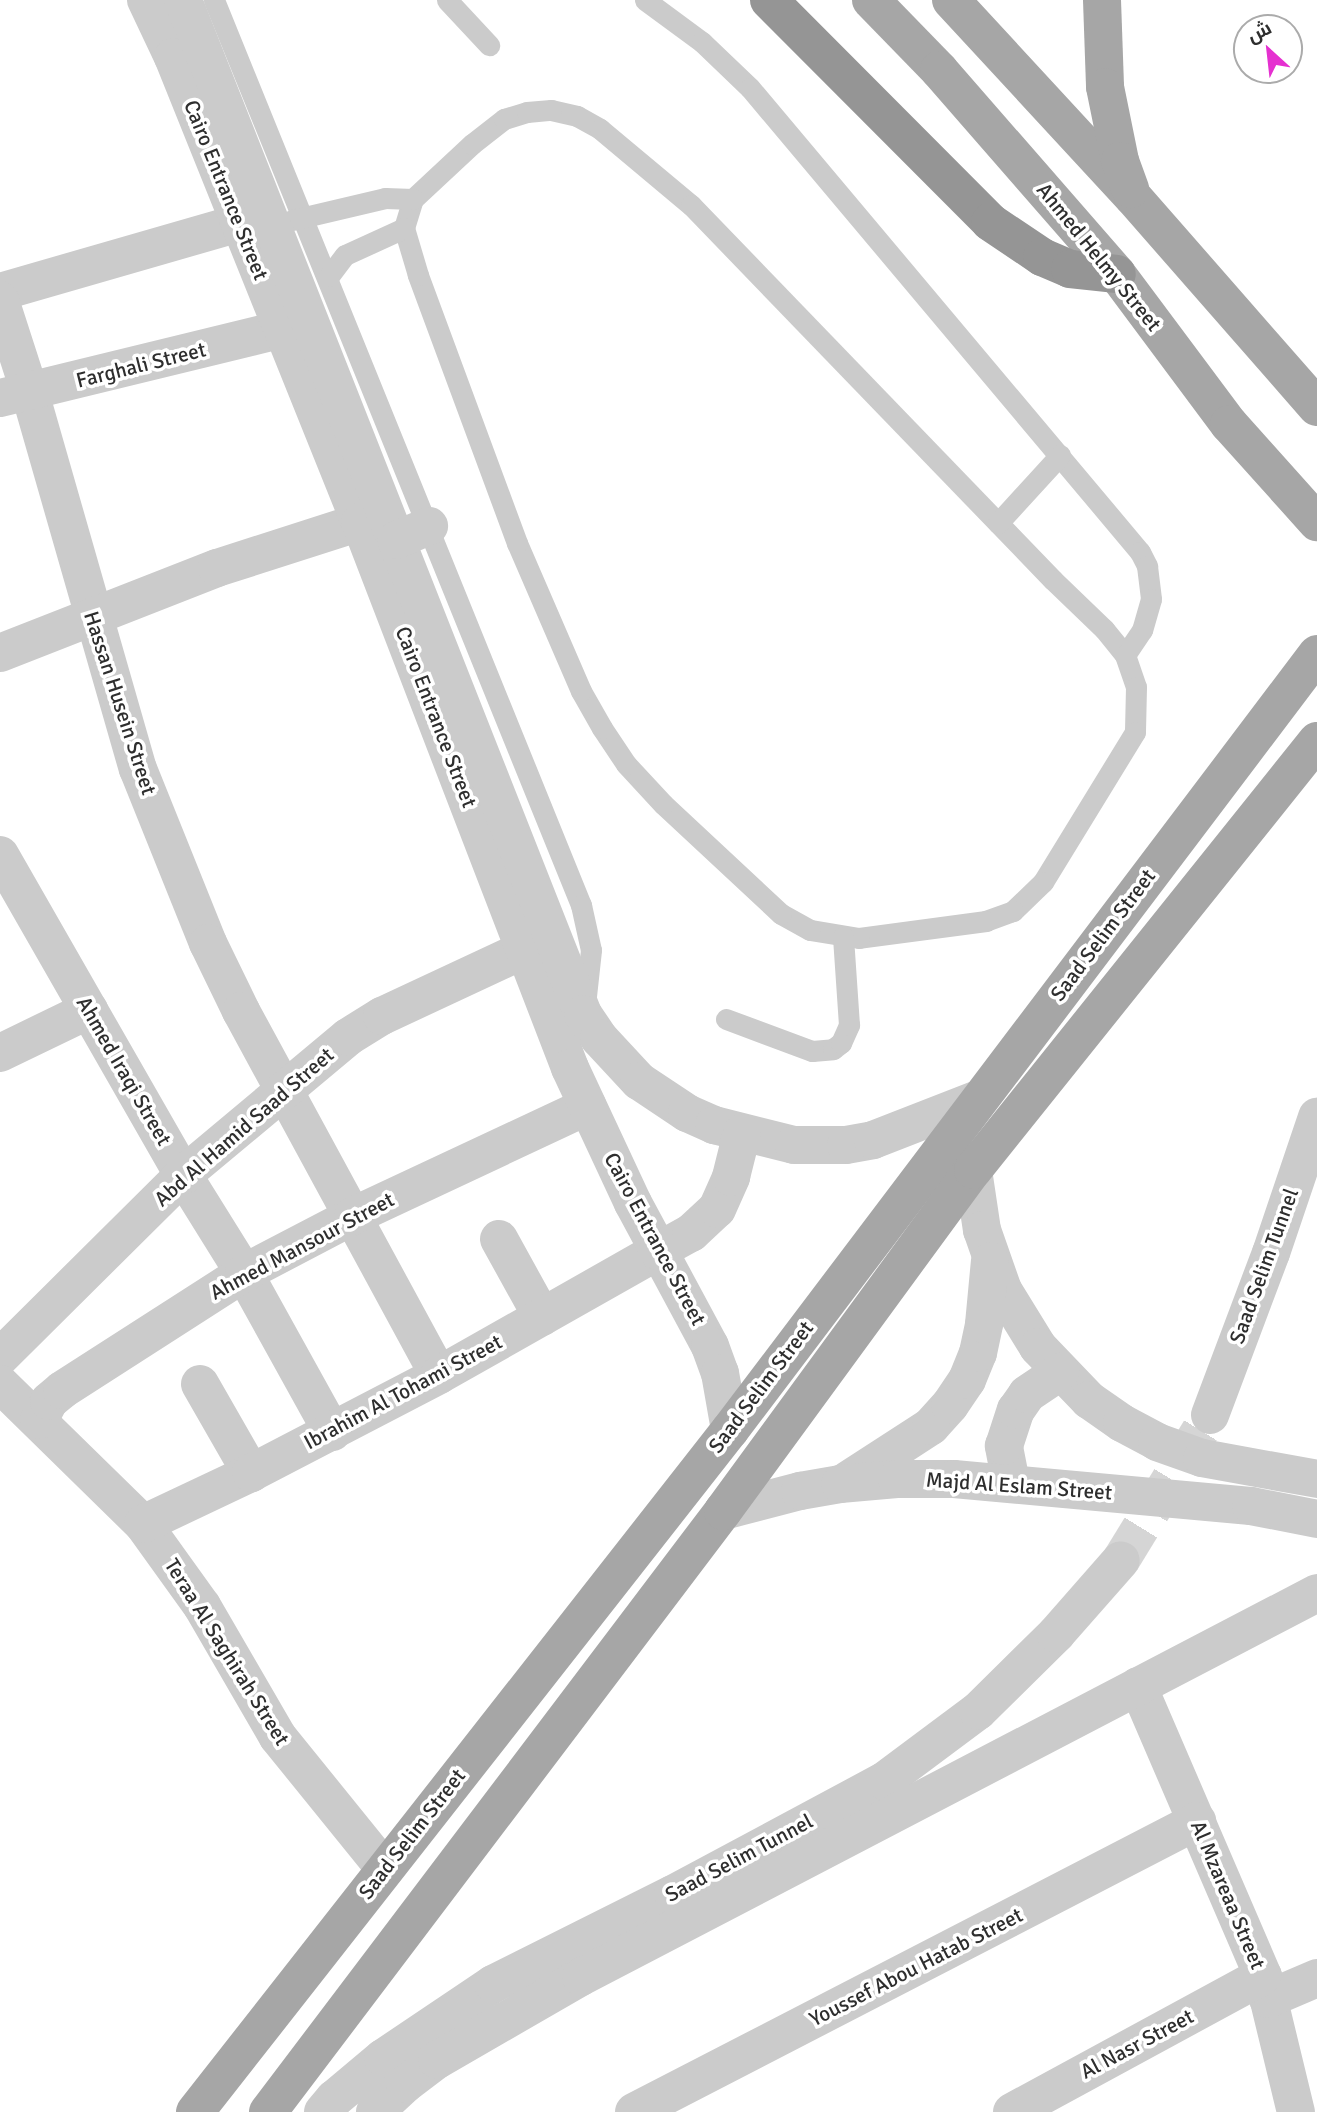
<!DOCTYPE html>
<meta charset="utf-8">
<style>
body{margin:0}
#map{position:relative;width:1317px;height:2112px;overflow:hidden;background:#fff;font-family:Signika,Cairo,sans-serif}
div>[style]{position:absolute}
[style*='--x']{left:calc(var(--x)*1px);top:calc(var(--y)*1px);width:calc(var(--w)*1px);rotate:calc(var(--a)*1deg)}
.tertiary-tunnel>*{height:38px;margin-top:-19px;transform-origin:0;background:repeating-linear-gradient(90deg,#d5d5d5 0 38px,transparent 0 57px)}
.service>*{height:21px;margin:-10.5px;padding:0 10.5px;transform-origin:10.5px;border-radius:10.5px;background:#cbcbcb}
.minor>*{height:38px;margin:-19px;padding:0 19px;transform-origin:19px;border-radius:19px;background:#cbcbcb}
.tertiary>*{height:38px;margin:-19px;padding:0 19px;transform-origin:19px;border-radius:19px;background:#cbcbcb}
.primary>*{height:38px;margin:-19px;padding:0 19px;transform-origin:19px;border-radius:19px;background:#a6a6a6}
.motorway>*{height:38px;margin:-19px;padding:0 19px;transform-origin:19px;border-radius:19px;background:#959595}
span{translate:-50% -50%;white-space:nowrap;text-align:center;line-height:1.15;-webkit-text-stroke:7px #fff;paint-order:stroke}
.street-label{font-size:21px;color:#2e2e2e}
.north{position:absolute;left:1233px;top:14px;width:70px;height:70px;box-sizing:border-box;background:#fff;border:2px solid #ababab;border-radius:50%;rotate:333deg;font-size:19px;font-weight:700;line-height:28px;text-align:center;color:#2e2e2e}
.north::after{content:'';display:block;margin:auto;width:24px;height:32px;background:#e530d0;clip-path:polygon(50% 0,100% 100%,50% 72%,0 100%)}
</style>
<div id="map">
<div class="tertiary-tunnel">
<i style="--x:1121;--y:1560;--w:170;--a:-58.5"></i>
</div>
<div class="service">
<i style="--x:214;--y:0;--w:977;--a:67.93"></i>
<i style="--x:581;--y:905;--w:46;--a:77.5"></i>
<i style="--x:591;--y:950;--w:55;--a:96.2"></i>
<i style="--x:447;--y:0;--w:62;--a:47"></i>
<i style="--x:645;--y:0;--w:71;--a:36.4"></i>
<i style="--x:702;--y:42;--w:66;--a:43.8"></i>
<i style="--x:750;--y:88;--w:606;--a:49.95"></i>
<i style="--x:1140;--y:552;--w:16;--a:63"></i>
<i style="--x:1147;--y:566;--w:33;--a:83"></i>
<i style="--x:1151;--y:599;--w:32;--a:106"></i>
<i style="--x:1142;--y:630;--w:30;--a:124"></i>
<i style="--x:551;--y:110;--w:27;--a:13"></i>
<i style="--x:577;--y:116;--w:26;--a:29"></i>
<i style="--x:600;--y:129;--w:119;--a:39.9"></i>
<i style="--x:691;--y:205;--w:521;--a:46.01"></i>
<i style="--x:1053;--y:580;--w:71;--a:43.9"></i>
<i style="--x:1104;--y:629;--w:33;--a:51"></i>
<i style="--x:1125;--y:655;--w:34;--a:71"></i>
<i style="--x:1136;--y:687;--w:45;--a:91.3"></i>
<i style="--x:1135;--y:732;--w:176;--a:121.5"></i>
<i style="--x:1043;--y:882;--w:42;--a:136"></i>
<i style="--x:1013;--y:911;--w:29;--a:160"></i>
<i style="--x:986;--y:921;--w:128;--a:172.4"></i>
<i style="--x:859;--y:938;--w:50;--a:-170.7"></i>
<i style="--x:810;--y:930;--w:33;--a:-151"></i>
<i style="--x:781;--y:914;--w:161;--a:-137"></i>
<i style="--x:663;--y:804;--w:54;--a:-132.8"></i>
<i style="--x:626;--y:764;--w:43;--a:-123.7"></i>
<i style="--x:602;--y:728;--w:43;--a:-119.6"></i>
<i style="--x:581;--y:691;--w:161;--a:-113.4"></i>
<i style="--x:517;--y:543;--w:286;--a:-110.3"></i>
<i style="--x:418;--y:275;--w:49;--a:-106.6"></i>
<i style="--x:404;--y:228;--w:30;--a:-73"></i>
<i style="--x:413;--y:199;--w:81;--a:-43"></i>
<i style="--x:472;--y:144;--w:41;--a:-38"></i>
<i style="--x:504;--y:119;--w:24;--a:-17"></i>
<i style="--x:527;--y:112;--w:24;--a:-5"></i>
<i style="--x:292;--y:220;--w:96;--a:-13.3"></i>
<i style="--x:385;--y:198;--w:28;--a:2"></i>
<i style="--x:329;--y:276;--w:26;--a:-53"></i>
<i style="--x:345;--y:255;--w:65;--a:-24.6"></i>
<i style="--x:998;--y:523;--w:92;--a:-47.6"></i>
<i style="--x:726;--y:1019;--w:92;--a:20.4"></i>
<i style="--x:812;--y:1051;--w:21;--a:-5"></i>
<i style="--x:833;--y:1049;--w:10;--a:-37"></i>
<i style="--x:841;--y:1043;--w:20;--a:-66"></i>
<i style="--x:849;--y:1025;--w:88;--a:-93.9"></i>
</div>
<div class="minor">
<i style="--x:0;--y:292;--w:249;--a:-16.1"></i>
<i style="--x:0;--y:300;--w:98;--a:72.1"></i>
<i style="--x:30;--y:393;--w:391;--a:74"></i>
<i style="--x:138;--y:769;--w:188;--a:68.1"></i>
<i style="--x:208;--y:943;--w:76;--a:64.1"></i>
<i style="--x:241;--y:1011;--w:414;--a:61.5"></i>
<i style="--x:0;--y:398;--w:290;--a:-13.7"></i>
<i style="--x:0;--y:653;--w:233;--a:-21.4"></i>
<i style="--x:217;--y:568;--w:150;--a:-17.8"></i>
<i style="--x:0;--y:855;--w:369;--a:60.2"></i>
<i style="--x:183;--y:1175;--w:115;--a:58.1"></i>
<i style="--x:244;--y:1273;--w:182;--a:61"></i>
<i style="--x:0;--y:1053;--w:99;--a:-25.8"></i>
<i style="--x:499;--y:1239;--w:89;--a:61.1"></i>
<i style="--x:0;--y:1357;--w:258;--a:-44.8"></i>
<i style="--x:183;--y:1175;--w:215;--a:-39.9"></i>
<i style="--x:348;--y:1037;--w:40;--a:-32"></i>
<i style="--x:382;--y:1016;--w:159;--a:-25"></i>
<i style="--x:0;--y:1384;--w:200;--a:44.4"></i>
<i style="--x:143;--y:1524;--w:101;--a:54.3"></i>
<i style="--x:202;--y:1606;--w:151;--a:59.9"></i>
<i style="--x:278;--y:1737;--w:170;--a:51"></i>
<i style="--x:200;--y:1384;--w:103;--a:60.2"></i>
<i style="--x:39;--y:1420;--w:21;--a:-62"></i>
<i style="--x:49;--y:1401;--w:17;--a:-40"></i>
<i style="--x:62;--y:1390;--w:216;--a:-32.7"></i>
<i style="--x:244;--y:1273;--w:123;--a:-27.6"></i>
<i style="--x:353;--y:1216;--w:259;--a:-25.1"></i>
<i style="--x:143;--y:1524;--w:119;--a:-25.3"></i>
<i style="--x:251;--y:1473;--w:212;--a:-27.5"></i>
<i style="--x:439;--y:1375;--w:252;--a:-29.5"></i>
<i style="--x:1138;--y:1686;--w:316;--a:66.7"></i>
<i style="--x:1263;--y:1976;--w:140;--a:76.4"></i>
<i style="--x:1268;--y:1999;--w:53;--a:-23.2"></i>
<i style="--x:634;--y:2112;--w:634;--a:-27.33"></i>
<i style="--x:1012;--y:2112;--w:285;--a:-28.5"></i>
</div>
<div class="tertiary">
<i style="--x:146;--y:0;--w:63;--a:64.7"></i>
<i style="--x:173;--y:57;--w:501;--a:68.09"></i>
<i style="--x:360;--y:522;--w:585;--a:68.96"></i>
<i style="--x:570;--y:1068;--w:149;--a:65"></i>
<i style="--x:633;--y:1203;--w:162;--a:61.7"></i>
<i style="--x:710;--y:1346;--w:29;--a:70"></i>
<i style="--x:720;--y:1373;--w:58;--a:80"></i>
<i style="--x:183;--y:0;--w:1090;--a:68.47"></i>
<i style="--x:583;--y:1014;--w:29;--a:56"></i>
<i style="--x:599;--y:1038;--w:59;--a:47.1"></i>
<i style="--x:639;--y:1081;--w:58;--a:33.7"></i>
<i style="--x:687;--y:1113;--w:30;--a:24"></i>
<i style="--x:714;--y:1125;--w:82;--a:14"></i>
<i style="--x:794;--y:1145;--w:52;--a:0"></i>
<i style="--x:846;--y:1145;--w:27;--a:-10"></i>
<i style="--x:873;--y:1140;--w:113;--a:-21.3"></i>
<i style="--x:396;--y:540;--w:36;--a:-23"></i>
<i style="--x:973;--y:1170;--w:61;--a:81.5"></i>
<i style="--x:982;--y:1230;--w:64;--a:70.7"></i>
<i style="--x:1003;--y:1290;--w:67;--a:58.4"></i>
<i style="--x:1038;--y:1347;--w:74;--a:46.1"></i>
<i style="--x:1089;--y:1400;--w:40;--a:34.9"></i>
<i style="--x:1122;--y:1423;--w:40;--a:28"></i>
<i style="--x:1157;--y:1442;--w:48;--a:19.6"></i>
<i style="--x:1202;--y:1458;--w:117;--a:10.3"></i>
<i style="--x:658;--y:1251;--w:38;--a:-29"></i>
<i style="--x:691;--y:1233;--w:35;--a:-43"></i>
<i style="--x:717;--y:1209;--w:35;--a:-66"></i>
<i style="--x:731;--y:1177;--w:45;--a:-76"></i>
<i style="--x:1210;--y:1415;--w:173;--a:-69.4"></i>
<i style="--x:1271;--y:1253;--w:144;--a:-71.3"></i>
<i style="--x:848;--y:1480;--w:99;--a:-33"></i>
<i style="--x:931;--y:1426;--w:28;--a:-48"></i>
<i style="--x:950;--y:1405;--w:30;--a:-56"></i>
<i style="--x:967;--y:1380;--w:29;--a:-68"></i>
<i style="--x:978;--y:1353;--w:30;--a:-78"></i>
<i style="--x:984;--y:1324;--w:63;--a:-84.6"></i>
<i style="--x:1011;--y:1483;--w:38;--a:-101"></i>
<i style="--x:1004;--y:1446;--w:38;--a:-72"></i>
<i style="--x:1016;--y:1410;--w:19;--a:-55"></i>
<i style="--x:1027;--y:1394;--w:40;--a:-34"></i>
<i style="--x:723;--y:1511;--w:80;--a:-14.6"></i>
<i style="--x:800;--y:1491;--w:41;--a:-9.9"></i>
<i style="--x:840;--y:1484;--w:57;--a:-5"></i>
<i style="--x:897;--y:1479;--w:57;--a:0"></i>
<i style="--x:954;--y:1479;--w:298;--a:5.2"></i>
<i style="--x:1251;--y:1506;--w:67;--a:11.1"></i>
<i style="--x:323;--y:2112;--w:17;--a:-50"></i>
<i style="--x:334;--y:2099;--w:64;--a:-39.9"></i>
<i style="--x:383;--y:2058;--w:133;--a:-33.9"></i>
<i style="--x:493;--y:1984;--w:201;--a:-26.6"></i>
<i style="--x:673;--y:1894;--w:239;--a:-28.2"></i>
<i style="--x:884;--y:1781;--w:117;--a:-36.7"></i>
<i style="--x:978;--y:1711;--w:110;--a:-44.6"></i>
<i style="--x:1056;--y:1634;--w:98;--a:-48.7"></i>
<i style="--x:375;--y:2112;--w:41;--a:-43"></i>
<i style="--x:405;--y:2084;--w:40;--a:-37"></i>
<i style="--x:437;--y:2060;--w:166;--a:-30"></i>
<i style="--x:581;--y:1977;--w:830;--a:-27.55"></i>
</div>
<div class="primary">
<i style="--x:871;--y:0;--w:98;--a:45.8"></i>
<i style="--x:939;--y:70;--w:271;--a:48.9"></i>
<i style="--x:1117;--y:274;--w:187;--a:53.3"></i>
<i style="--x:1229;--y:424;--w:132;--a:48.1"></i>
<i style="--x:951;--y:0;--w:268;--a:47.3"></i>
<i style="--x:1133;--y:197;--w:279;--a:48.8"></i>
<i style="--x:1102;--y:0;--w:87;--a:88"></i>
<i style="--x:1105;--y:87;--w:76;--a:78.5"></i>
<i style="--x:1120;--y:161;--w:30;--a:70"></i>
<i style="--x:195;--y:2112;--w:867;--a:-51.89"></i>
<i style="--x:730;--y:1430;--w:973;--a:-52.89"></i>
<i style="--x:268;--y:2112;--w:754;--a:-52.87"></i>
<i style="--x:723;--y:1511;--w:423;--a:-53.8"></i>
<i style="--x:973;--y:1170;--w:550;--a:-51.28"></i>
</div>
<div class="motorway">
<i style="--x:769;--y:0;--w:313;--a:45.1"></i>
<i style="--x:990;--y:222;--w:63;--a:33.9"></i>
<i style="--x:1042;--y:257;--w:30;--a:23"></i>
<i style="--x:1070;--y:269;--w:47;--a:6.1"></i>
</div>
<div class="street-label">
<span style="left:226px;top:190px;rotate:68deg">Cairo Entrance Street</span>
<span style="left:1099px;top:257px;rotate:51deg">Ahmed Helmy Street</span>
<span style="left:141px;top:365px;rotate:-14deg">Farghali Street</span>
<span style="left:120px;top:703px;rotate:72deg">Hassan Husein Street</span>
<span style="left:436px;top:717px;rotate:69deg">Cairo Entrance Street</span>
<span style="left:1103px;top:935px;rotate:-53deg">Saad Selim Street</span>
<span style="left:124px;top:1071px;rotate:60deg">Ahmed Iraqi Street</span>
<span style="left:244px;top:1127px;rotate:-41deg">Abd Al Hamid Saad Street</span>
<span style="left:655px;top:1239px;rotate:62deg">Cairo Entrance Street</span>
<span style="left:302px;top:1246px;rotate:-28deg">Ahmed Mansour Street</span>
<span style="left:1264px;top:1266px;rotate:-70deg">Saad Selim Tunnel</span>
<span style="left:761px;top:1387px;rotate:-53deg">Saad Selim Street</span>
<span style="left:403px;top:1392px;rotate:-28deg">Ibrahim Al Tohami Street</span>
<span style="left:1019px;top:1486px;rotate:4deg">Majd Al Eslam Street</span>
<span style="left:227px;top:1652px;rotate:58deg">Teraa Al Saghirah Street</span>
<span style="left:412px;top:1834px;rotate:-52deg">Saad Selim Street</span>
<span style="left:739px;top:1858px;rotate:-28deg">Saad Selim Tunnel</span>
<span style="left:1228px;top:1895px;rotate:67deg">Al Mzareaa Street</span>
<span style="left:916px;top:1967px;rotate:-27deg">Youssef Abou Hatab Street</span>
<span style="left:1137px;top:2044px;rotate:-28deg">Al Nasr Street</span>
</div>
<div class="north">ش</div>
</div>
